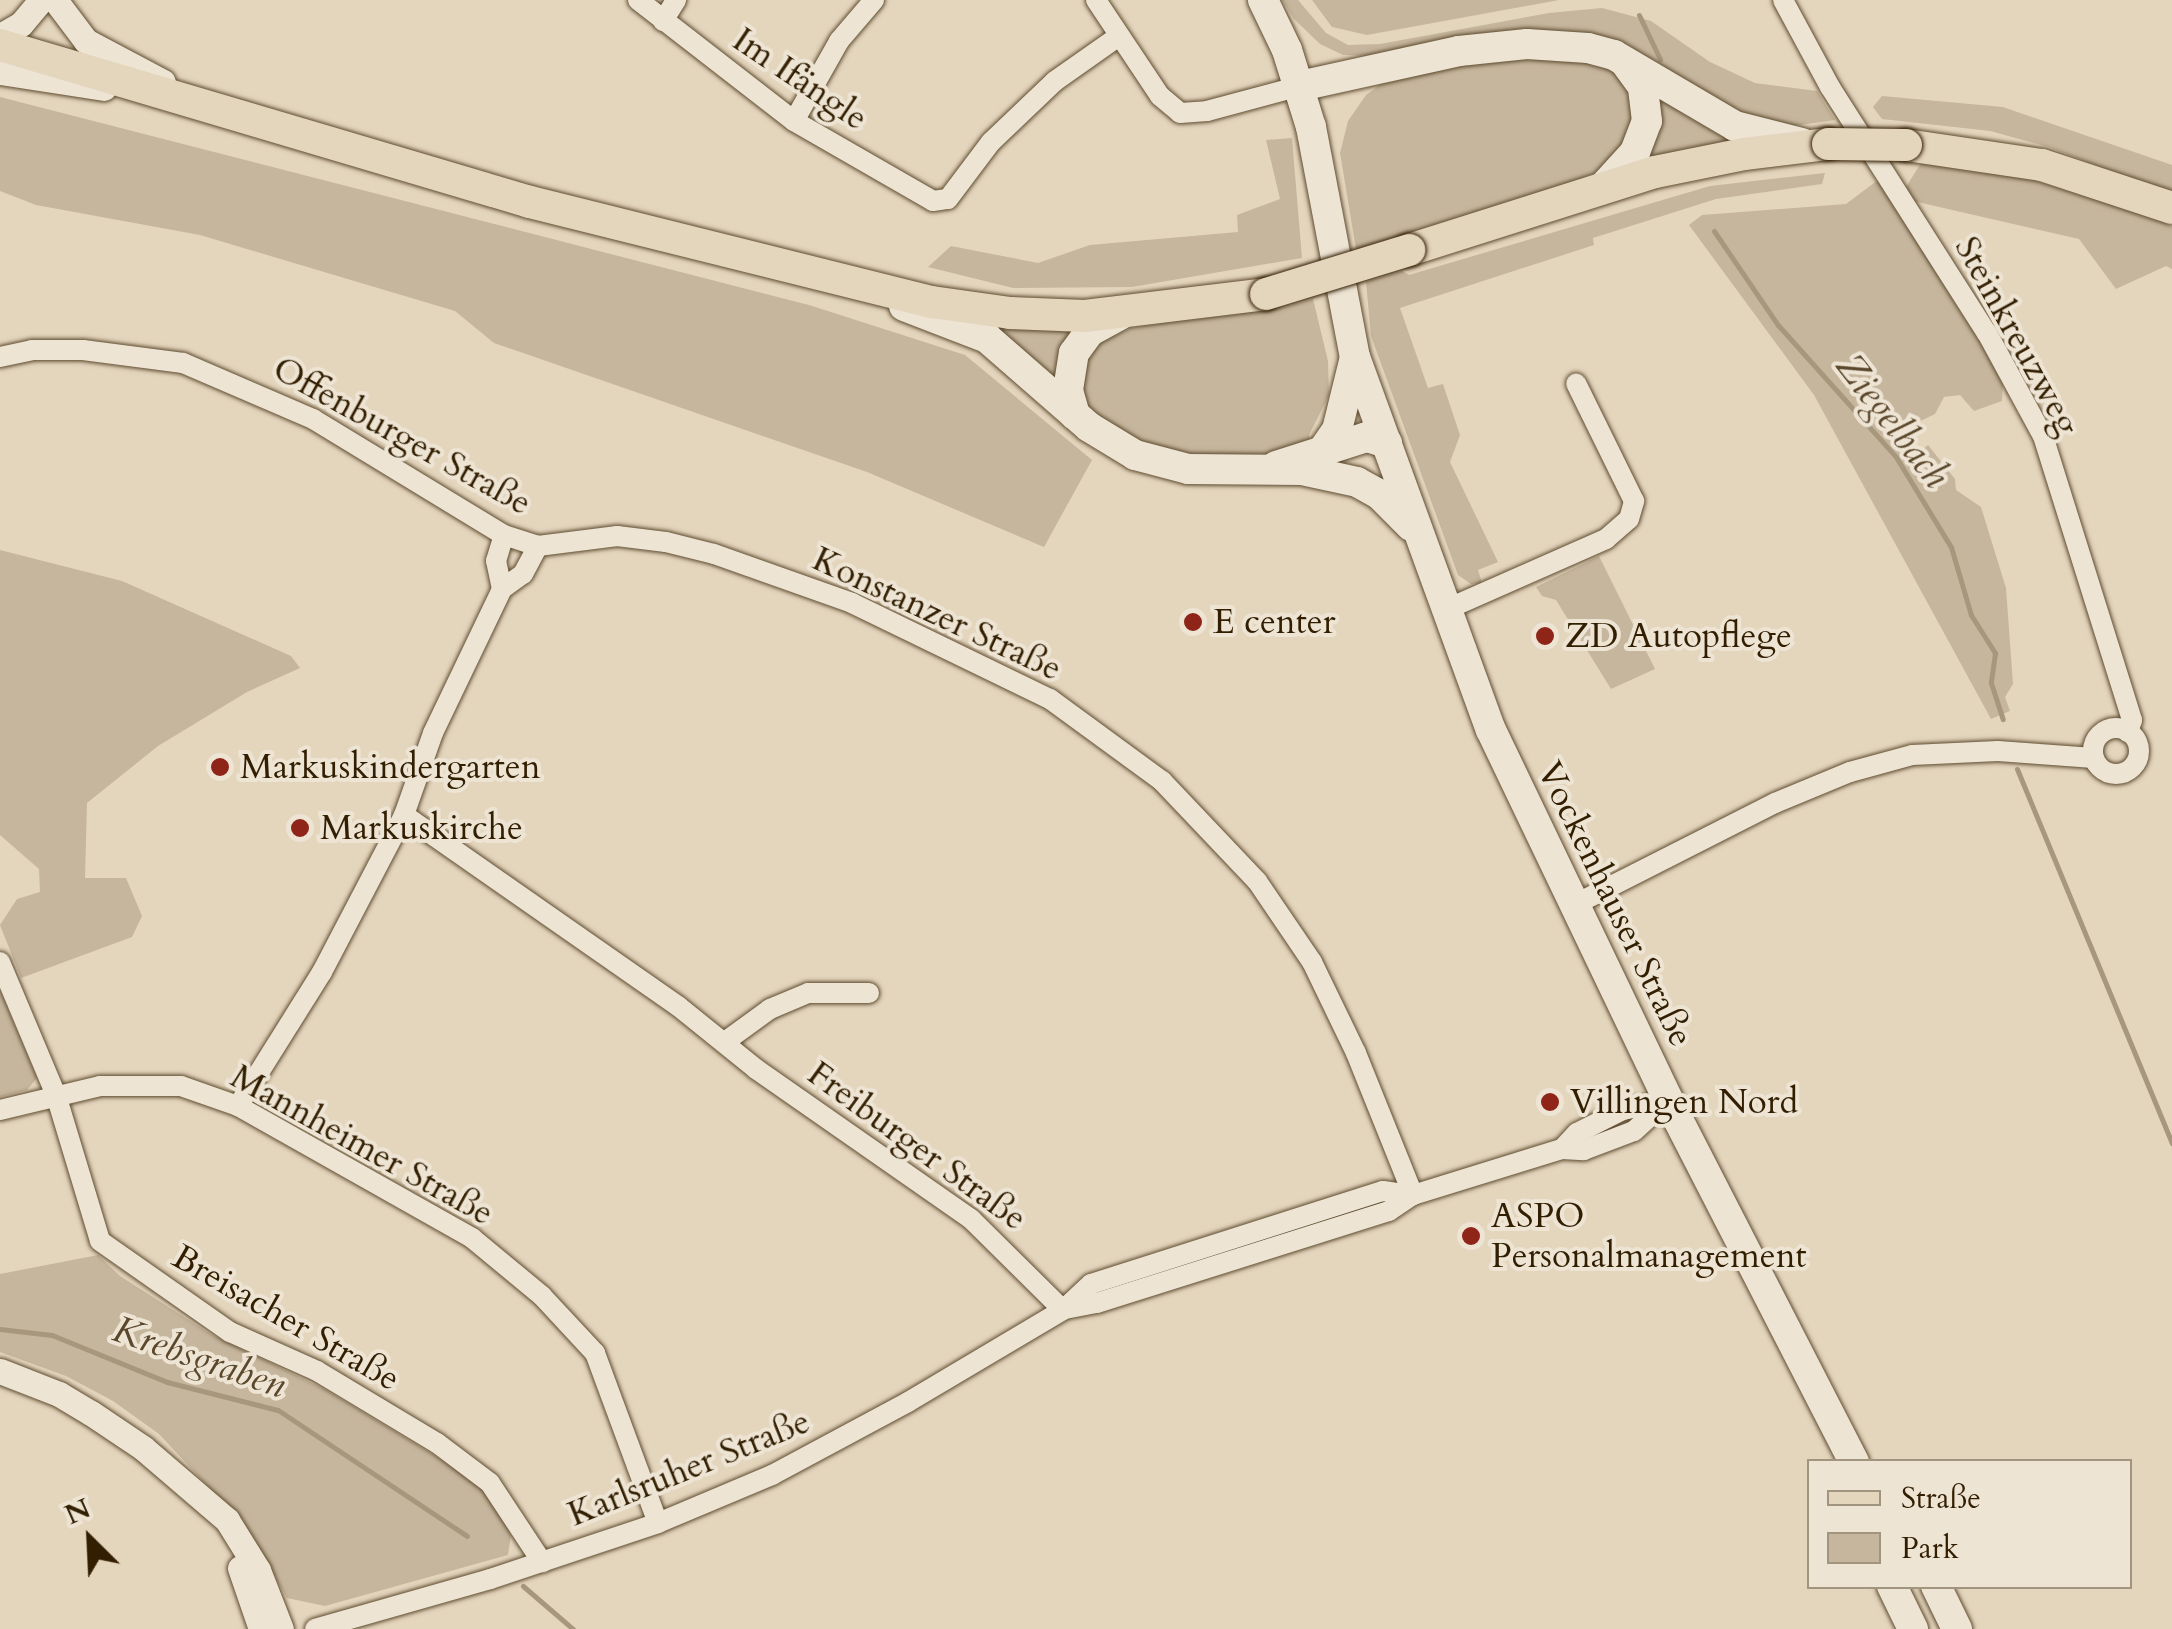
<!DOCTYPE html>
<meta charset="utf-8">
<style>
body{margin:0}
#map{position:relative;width:2172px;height:1629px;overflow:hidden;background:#e4d5bd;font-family:Cardo,serif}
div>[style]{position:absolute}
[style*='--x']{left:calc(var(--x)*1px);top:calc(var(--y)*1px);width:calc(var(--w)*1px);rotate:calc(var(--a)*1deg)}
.green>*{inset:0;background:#c6b69d}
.stream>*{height:5px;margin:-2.5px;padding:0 2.5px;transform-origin:2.5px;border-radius:2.5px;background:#a7977d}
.roads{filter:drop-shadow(0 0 2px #5e4c2f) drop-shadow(0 0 2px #5e4c2f)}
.minor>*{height:20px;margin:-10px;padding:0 10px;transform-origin:10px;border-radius:10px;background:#ede4d4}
.minor>.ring{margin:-10px;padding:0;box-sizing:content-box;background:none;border:20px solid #ede4d4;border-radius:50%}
.tertiary>*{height:25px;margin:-12.5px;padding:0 12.5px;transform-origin:12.5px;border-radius:12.5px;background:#ede4d4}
.secondary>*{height:30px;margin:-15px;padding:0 15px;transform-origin:15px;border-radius:15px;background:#ede4d4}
.primary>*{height:32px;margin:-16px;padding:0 16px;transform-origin:16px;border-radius:16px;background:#e4d5bd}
.bridges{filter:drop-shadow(0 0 2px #321e00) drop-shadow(0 0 2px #321e00)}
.primary-bridge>*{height:32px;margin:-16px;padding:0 16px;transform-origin:16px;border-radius:16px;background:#e4d5bd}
.dots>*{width:28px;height:28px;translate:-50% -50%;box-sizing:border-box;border:5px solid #ede4d4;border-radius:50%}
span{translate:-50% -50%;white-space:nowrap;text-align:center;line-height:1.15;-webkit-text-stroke:8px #ede4d4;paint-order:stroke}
.street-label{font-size:35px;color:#321e00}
.poi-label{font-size:35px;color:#321e00}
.left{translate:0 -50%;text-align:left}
.water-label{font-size:38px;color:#5b482c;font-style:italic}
.legend{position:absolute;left:1807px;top:1459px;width:325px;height:130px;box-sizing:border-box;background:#ede4d4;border:2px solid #a2957f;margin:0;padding:12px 18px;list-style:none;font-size:30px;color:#321e00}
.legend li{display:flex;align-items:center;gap:20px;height:50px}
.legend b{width:50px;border:2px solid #a2957f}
.north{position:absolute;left:40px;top:1489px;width:100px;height:100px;-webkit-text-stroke:8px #ede4d4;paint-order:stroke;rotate:336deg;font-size:28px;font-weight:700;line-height:40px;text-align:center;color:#321e00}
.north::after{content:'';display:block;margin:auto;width:35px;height:45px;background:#321e00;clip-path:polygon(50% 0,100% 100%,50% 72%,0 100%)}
</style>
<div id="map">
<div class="green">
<i style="clip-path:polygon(1282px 0,1298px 0,1326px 33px,1348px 45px,1380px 44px,1549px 13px,1602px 8px,1651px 21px,1710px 62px,1755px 83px,1817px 91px,1835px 120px,1792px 126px,1747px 118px,1627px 45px,1583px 36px,1379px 56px,1343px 55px,1320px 44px,1294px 19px)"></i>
<i style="clip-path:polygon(1312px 0,1559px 0,1367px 35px,1332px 27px)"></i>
<i style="clip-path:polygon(1523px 54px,1605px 65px,1626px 80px,1639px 125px,1603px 169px,1572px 183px,1356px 249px,1340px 153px,1348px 121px,1366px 95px,1388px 79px)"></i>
<i style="clip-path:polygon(1644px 77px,1754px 140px,1632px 169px)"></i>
<i style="clip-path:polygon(1882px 96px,2003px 107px,2172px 165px,2172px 195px,2049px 147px,1990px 131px,1882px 119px,1873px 107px)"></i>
<i style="clip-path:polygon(0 97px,809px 305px,965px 355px,1092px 460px,1044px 547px,867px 472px,494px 343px,455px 311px,200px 235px,36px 205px,0 191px)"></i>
<i style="clip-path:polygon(1292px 138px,1302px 258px,1132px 287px,1013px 288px,928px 267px,951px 246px,1038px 263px,1090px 245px,1238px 232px,1237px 215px,1280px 199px,1266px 140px)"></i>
<i style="clip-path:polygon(1921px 163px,2005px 171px,2157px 219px,2172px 227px,2172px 269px,2166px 266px,2116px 289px,2079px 239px,1913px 201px,1906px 187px)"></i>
<i style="clip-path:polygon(1825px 173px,1822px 184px,1716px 199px,1593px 238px,1594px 245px,1400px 308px,1428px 388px,1443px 384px,1460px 435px,1450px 462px,1498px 562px,1478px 570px,1482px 583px,1471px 584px,1458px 575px,1371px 336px,1366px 282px,1402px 271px,1409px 275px,1710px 186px)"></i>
<i style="clip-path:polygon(1878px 180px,2003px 379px,2002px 401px,1974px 411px,1960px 395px,1944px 397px,1935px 414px,1910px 426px,1912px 449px,1919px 452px,1928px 445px,1955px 479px,1956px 490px,1981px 507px,2006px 588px,2013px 684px,2005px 697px,2010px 711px,1991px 719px,1814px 395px,1689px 225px,1702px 215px,1846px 204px)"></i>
<i style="clip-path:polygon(1313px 299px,1328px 361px,1329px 395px,1309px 435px,1310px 443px,1286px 454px,1192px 459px,1130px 443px,1097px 418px,1082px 397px,1087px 357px,1101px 342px,1131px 328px,1272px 306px,1274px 310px)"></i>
<i style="clip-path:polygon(969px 321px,1086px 329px,1061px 387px)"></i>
<i style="clip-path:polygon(0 550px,122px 581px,291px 656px,300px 668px,247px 692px,158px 746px,87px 803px,85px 878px,126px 878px,142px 916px,132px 937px,21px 978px,0 925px,17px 899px,40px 892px,39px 869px,0 835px)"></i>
<i style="clip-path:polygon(1599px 556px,1655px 669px,1611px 689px,1556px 600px,1542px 596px,1536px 587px)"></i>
<i style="clip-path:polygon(0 990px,37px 1078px,27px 1090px,0 1097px)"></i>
<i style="clip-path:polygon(98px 1255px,120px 1276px,212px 1335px,324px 1389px,485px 1486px,511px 1535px,508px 1555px,325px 1606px,287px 1598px,246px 1527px,159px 1434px,113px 1401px,66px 1376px,0 1352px,0 1274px)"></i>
</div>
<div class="stream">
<i style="--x:1639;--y:15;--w:49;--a:64.5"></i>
<i style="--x:1714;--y:231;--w:114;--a:55.8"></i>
<i style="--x:1778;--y:325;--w:177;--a:48.2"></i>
<i style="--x:1896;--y:457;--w:105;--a:58.6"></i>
<i style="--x:1951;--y:547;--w:71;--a:73.6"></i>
<i style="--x:1971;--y:615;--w:45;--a:57.7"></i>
<i style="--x:1995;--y:653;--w:30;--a:98"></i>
<i style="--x:1991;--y:683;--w:38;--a:72"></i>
<i style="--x:2017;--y:769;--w:405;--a:67.5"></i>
<i style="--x:0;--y:1329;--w:52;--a:6.6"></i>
<i style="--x:52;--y:1335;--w:124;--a:22.2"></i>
<i style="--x:167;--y:1382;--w:114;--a:14.2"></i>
<i style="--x:278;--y:1410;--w:227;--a:33.7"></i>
<i style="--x:523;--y:1586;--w:66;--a:40.7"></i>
</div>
<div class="roads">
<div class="minor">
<i style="--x:638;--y:0;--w:197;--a:37.8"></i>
<i style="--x:794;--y:121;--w:160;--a:29.9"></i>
<i style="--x:933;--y:201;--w:15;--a:-8"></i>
<i style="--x:948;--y:199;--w:71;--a:-53"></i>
<i style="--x:991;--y:142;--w:88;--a:-43.6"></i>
<i style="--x:1055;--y:81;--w:78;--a:-35.1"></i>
<i style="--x:1096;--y:0;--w:115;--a:56.3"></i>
<i style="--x:1160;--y:96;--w:26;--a:40"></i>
<i style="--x:1180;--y:113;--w:27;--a:-4"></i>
<i style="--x:1207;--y:111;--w:96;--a:-15"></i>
<i style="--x:1783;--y:0;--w:99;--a:61.6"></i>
<i style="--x:1830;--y:87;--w:292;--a:57.5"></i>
<i style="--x:1987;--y:333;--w:117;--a:61.5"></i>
<i style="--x:2043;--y:436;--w:298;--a:72.6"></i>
<i style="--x:2132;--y:720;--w:13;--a:108"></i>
<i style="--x:663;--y:21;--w:25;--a:-58"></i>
<i style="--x:794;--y:121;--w:92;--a:-60.6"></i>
<i style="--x:839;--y:41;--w:54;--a:-49.5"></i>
<i style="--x:0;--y:357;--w:33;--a:-12"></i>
<i style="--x:32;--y:350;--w:51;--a:0"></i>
<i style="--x:83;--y:350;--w:101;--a:7.4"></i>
<i style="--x:183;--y:363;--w:142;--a:23.3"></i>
<i style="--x:313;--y:419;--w:223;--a:31.3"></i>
<i style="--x:504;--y:535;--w:36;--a:18"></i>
<i style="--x:538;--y:546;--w:80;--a:-7.2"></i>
<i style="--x:617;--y:536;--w:49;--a:7"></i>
<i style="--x:666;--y:542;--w:49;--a:14"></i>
<i style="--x:714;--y:554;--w:146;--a:19.5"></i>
<i style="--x:852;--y:603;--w:220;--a:25.9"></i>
<i style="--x:1050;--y:699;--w:139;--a:36.2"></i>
<i style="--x:1162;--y:781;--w:138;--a:46.5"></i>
<i style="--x:1257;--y:881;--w:98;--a:55.8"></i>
<i style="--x:1312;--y:962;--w:101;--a:64.2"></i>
<i style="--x:1356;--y:1053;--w:153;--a:68.1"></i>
<i style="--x:502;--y:589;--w:29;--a:-102"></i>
<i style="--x:496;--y:561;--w:27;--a:-73"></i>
<i style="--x:1445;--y:610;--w:176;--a:-23.8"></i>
<i style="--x:1606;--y:539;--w:30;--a:-41"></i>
<i style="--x:1629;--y:519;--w:19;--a:-74"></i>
<i style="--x:1634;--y:501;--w:131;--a:-116.2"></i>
<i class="ring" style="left:2093px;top:728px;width:26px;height:26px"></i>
<i style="--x:404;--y:815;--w:334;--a:34.9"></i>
<i style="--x:678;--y:1006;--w:100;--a:38.9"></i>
<i style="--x:756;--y:1069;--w:262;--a:34.9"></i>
<i style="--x:971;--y:1219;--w:129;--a:44.7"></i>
<i style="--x:1574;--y:905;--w:225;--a:-26.9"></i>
<i style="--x:1775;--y:803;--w:81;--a:-22.5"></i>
<i style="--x:1850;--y:772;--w:64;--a:-15.3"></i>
<i style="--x:1912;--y:755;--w:86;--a:-2.7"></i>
<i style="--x:1998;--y:751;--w:96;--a:4.2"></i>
<i style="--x:0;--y:962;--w:144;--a:67.2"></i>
<i style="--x:56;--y:1095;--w:152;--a:73.2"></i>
<i style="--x:100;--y:1241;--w:159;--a:35"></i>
<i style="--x:230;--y:1332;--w:95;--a:24.1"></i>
<i style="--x:317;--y:1371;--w:140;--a:31"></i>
<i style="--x:437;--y:1443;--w:66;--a:37"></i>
<i style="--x:490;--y:1483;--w:95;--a:56.6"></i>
<i style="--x:726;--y:1041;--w:54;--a:-36"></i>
<i style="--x:770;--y:1009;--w:41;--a:-22.8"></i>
<i style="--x:808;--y:993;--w:61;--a:0"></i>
<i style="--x:238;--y:1106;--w:158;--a:-57.9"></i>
<i style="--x:322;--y:972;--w:177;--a:-62.4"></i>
<i style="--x:404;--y:815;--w:87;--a:-70.5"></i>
<i style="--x:433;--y:733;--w:160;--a:-64.4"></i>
<i style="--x:502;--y:589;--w:26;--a:-36"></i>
<i style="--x:523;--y:574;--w:32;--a:-62"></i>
<i style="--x:0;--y:1110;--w:103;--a:-13.5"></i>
<i style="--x:100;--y:1086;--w:81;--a:0"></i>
<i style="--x:181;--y:1086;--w:60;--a:19.3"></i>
<i style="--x:238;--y:1106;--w:269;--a:29.4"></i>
<i style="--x:472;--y:1238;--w:91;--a:39.6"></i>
<i style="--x:542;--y:1296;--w:78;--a:47.1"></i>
<i style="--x:595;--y:1353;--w:181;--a:69.7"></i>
<i style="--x:1562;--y:1149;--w:22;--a:-47"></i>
<i style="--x:1577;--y:1133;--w:51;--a:-26.6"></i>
<i style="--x:1623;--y:1110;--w:44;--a:-11.8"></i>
<i style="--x:1065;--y:1309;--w:33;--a:-11"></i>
<i style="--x:1097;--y:1303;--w:306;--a:-17.5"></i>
<i style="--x:1389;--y:1211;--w:29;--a:-34"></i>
<i style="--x:1413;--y:1195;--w:156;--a:-17.2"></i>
<i style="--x:1562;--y:1149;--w:22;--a:3"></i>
<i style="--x:1584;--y:1150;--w:53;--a:-20.8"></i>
<i style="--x:1634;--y:1131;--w:46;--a:-42.4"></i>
<i style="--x:315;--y:1629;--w:182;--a:-15.9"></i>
<i style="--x:490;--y:1579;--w:177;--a:-18.4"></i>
<i style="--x:658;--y:1523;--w:124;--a:-22.8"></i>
<i style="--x:772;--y:1475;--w:154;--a:-28.2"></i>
<i style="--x:908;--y:1402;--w:180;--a:-30.7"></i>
<i style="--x:1063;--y:1310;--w:38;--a:-43"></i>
<i style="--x:1091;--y:1284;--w:306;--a:-17.7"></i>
<i style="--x:1383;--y:1191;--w:30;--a:8"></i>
</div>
<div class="tertiary">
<i style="--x:55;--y:0;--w:51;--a:52.9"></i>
<i style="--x:86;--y:41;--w:87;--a:28"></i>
<i style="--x:0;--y:36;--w:24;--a:-30"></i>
<i style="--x:21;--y:24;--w:31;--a:-50"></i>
<i style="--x:0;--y:72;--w:105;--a:8.7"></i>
<i style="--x:0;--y:1371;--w:63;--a:21.3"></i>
<i style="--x:59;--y:1394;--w:37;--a:31"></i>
<i style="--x:91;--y:1413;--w:63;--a:33.9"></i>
<i style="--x:143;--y:1448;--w:111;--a:40.6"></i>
<i style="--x:227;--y:1520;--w:59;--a:58.2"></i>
<i style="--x:258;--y:1570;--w:63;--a:68.7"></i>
<i style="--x:240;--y:1568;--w:65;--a:71"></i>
</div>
<div class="secondary">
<i style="--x:1263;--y:0;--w:55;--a:64.4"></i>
<i style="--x:1287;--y:50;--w:81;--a:72.7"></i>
<i style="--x:1311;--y:127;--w:234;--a:79.2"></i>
<i style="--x:1355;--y:357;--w:397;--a:70"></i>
<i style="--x:1491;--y:730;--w:410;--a:64.4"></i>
<i style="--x:1668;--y:1100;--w:407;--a:62.8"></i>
<i style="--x:1300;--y:86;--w:163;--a:-12.4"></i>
<i style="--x:1459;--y:51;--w:68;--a:-5.9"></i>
<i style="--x:1527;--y:44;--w:61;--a:3.8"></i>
<i style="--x:1588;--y:48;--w:27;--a:15"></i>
<i style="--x:1614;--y:55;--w:140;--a:30.4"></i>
<i style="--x:1735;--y:126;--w:69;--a:14.2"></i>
<i style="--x:1604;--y:186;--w:46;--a:-47.6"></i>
<i style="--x:1635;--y:152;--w:33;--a:-69"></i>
<i style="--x:1647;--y:121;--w:34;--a:-97"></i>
<i style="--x:1643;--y:87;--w:31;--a:-126"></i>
<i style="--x:904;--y:306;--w:89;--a:21.1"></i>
<i style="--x:987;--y:338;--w:135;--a:41.1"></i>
<i style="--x:1089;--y:427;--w:54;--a:31.3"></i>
<i style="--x:1135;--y:455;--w:55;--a:14.8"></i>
<i style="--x:1188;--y:469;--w:114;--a:0.5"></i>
<i style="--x:1302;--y:470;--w:56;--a:12.3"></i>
<i style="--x:1357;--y:482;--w:25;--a:29"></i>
<i style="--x:1379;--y:494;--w:45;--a:45"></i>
<i style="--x:1075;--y:415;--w:26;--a:-106"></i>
<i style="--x:1068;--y:390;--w:37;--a:-81"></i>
<i style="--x:1074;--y:353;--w:26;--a:-54"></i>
<i style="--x:1089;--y:332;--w:37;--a:-29"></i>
<i style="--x:1325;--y:447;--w:21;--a:-55"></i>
<i style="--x:1337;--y:430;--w:75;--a:-76.1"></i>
<i style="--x:1276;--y:466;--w:96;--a:-17.7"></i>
<i style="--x:1367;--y:437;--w:21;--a:17"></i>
<i style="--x:1892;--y:1586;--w:48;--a:64"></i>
<i style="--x:1936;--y:1586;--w:48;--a:64"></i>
</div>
<div class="primary">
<i style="--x:0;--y:45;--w:553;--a:16.5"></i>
<i style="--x:530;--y:202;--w:414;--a:14"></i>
<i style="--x:932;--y:302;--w:79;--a:8"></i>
<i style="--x:1010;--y:313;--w:75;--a:2.3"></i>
<i style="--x:1085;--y:316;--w:182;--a:-6.9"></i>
<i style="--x:1906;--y:145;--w:137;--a:8.4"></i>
<i style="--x:2042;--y:165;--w:137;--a:18.3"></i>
<i style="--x:1409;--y:250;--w:258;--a:-17.6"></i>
<i style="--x:1655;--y:172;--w:91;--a:-11.4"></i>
<i style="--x:1744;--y:154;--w:85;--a:-6.8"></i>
</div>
</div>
<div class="bridges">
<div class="primary-bridge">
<i style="--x:1828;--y:144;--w:78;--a:0.7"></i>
<i style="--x:1266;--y:294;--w:150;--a:-17.1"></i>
</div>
</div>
<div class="dots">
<i style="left:1193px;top:622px;background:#8f2418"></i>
<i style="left:1545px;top:636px;background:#8f2418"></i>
<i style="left:220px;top:767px;background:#8f2418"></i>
<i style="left:300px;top:828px;background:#8f2418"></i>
<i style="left:1550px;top:1102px;background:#8f2418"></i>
<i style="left:1471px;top:1236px;background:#8f2418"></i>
</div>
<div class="street-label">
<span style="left:800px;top:79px;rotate:34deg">Im Ifängle</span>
<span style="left:2017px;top:336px;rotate:61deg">Steinkreuzweg</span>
<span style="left:402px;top:436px;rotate:29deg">Offenburger Straße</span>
<span style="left:937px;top:614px;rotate:25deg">Konstanzer Straße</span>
<span style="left:1615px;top:904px;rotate:64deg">Vockenhauser Straße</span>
<span style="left:362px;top:1145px;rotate:29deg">Mannheimer Straße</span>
<span style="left:917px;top:1146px;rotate:36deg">Freiburger Straße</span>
<span style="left:286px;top:1318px;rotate:30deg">Breisacher Straße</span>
<span style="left:689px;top:1468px;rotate:-22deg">Karlsruher Straße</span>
</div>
<div class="poi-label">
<span class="left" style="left:1213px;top:622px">E center</span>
<span class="left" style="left:1565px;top:636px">ZD Autopflege</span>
<span class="left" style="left:240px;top:767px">Markuskindergarten</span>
<span class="left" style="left:320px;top:828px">Markuskirche</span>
<span class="left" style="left:1570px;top:1102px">Villingen Nord</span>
<span class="left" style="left:1491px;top:1236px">ASPO<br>Personalmanagement</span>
</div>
<div class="water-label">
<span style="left:1892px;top:421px;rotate:52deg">Ziegelbach</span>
<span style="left:199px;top:1358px;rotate:19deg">Krebsgraben</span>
</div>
<ul class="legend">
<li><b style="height:12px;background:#e4d5bd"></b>Straße</li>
<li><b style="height:28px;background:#c6b69d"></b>Park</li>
</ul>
<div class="north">N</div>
</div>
